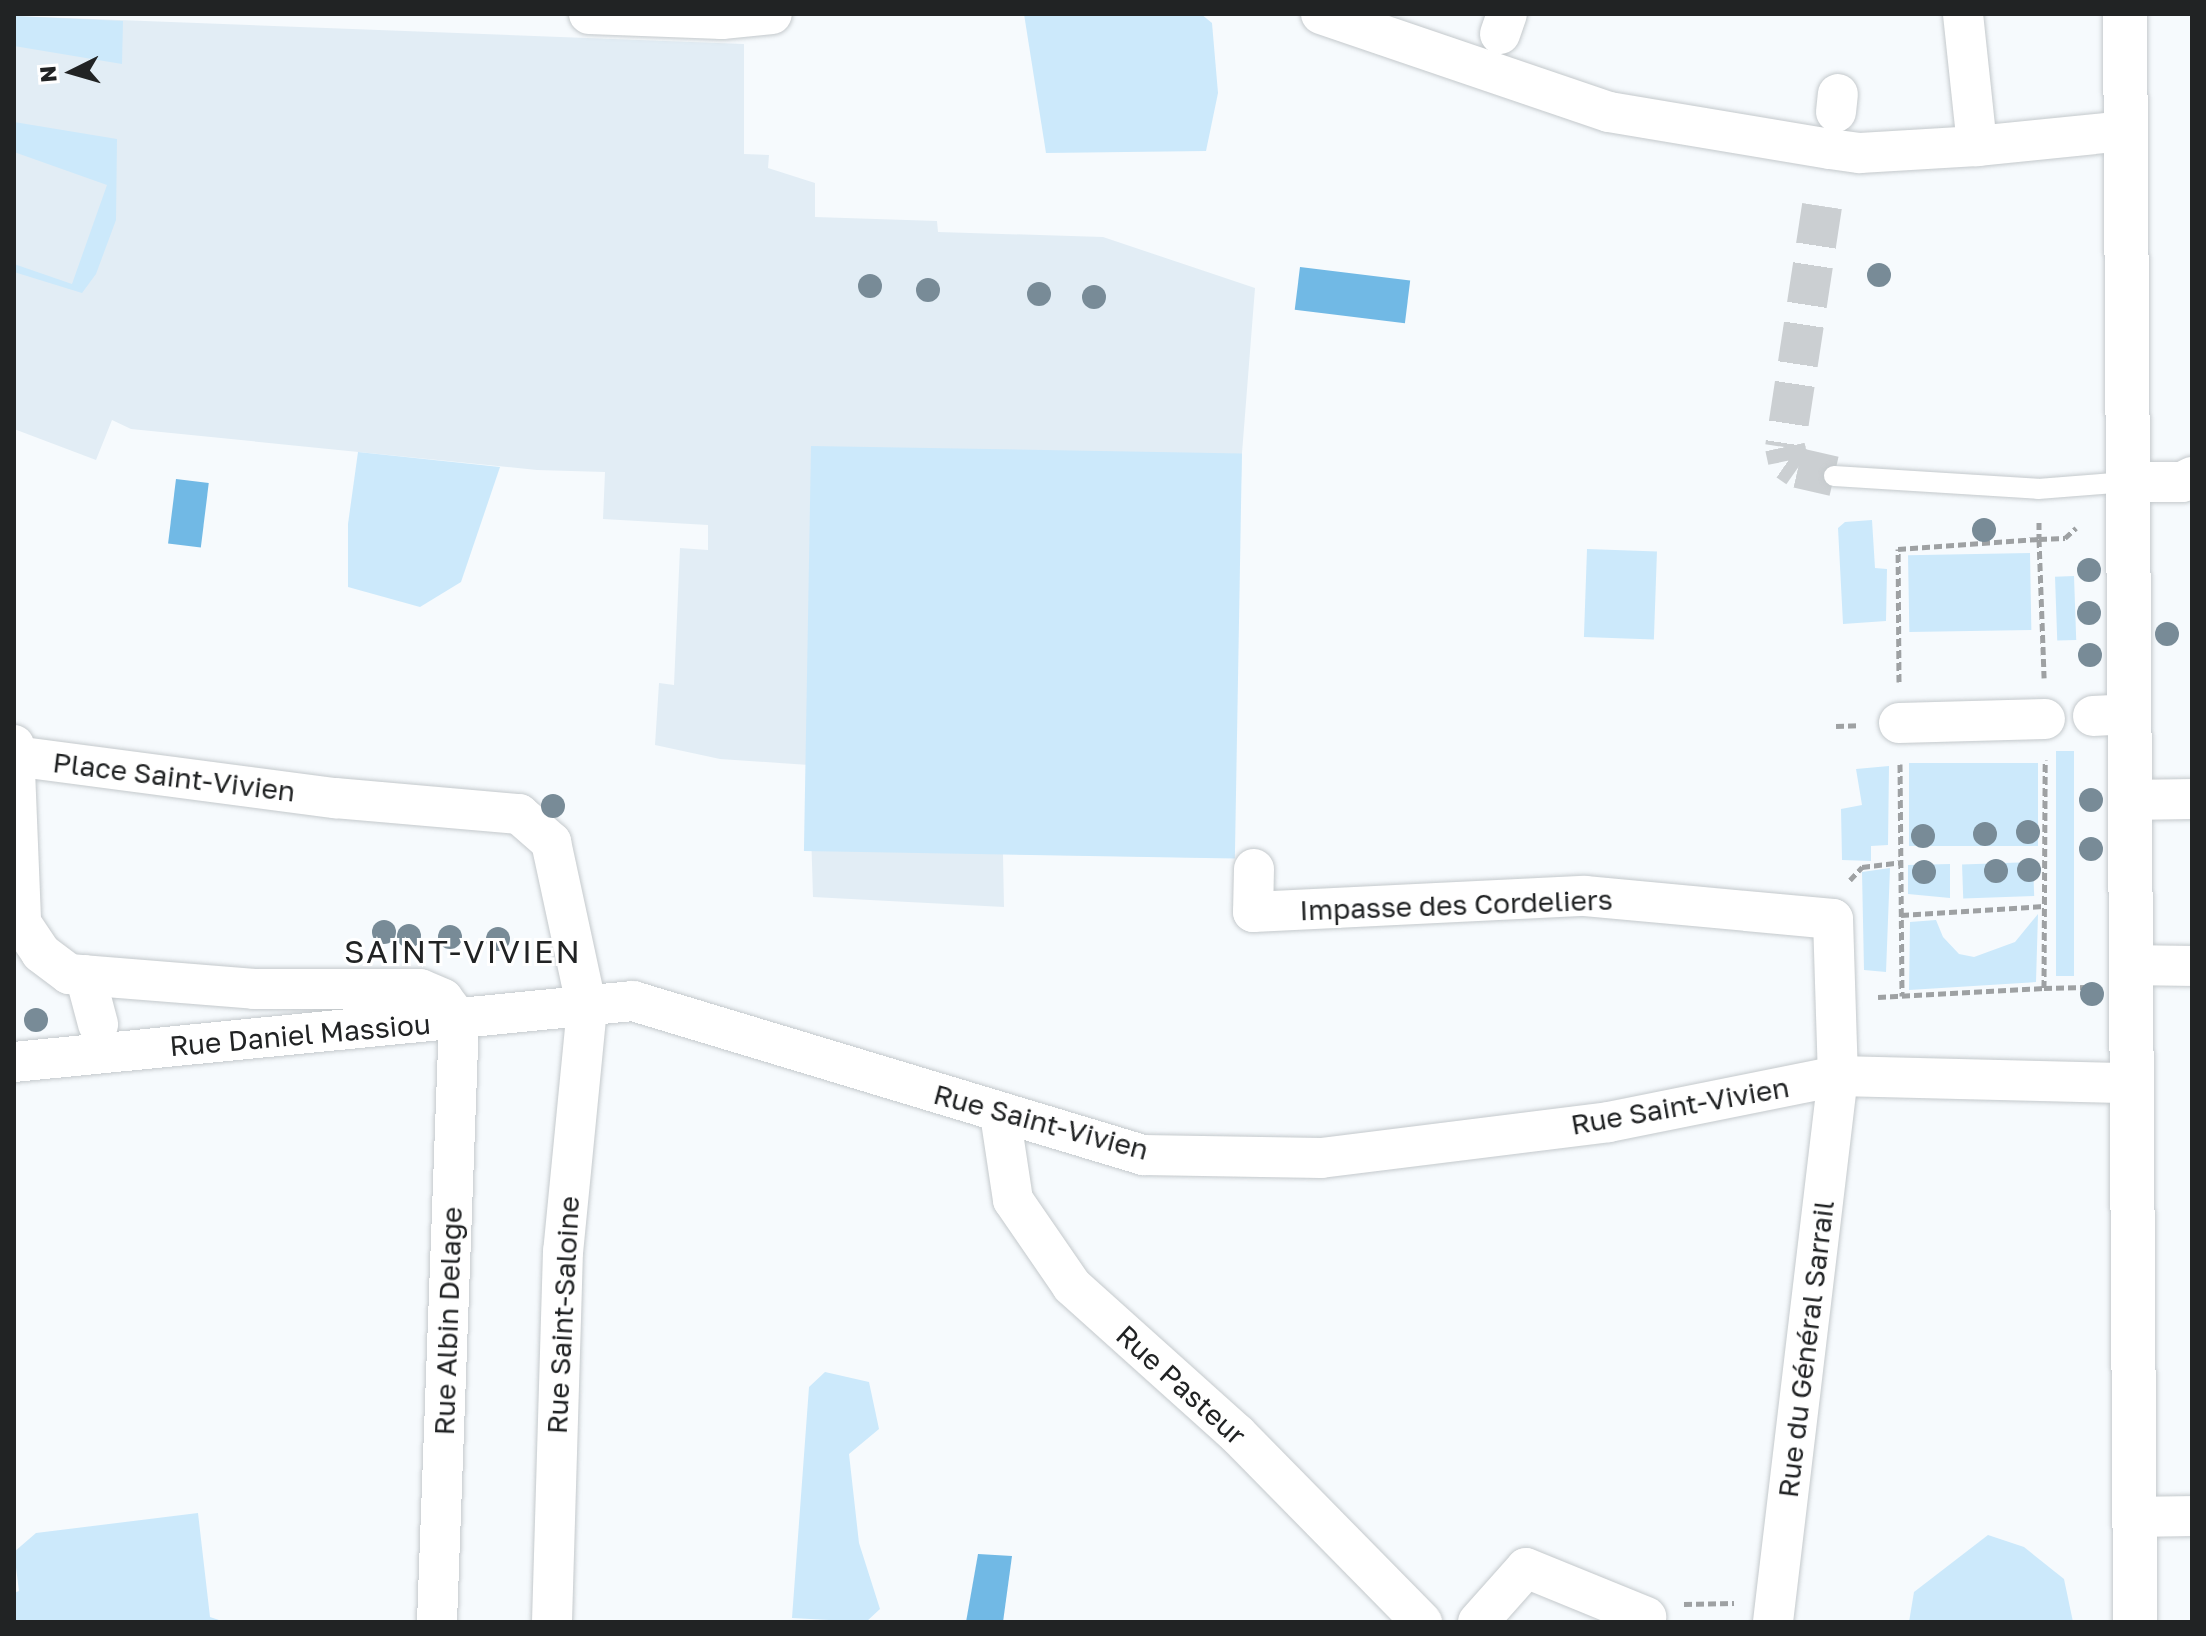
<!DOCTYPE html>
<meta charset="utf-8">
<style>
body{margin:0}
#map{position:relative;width:2206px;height:1636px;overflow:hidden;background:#f6fafd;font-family:"Golos Text",sans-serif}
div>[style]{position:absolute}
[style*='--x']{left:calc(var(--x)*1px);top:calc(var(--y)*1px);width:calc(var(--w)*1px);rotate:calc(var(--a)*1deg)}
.built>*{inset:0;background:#e2edf5}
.green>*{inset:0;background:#cce9fb;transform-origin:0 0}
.water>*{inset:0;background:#71b9e5;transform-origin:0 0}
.street-tunnel>*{height:40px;margin-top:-20px;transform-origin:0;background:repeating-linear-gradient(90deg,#cbcfd2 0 40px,transparent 0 60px)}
.path>*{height:5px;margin-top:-2.5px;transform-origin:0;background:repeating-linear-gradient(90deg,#9ea1a3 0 8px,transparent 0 12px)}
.roads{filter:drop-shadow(0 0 2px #c4c9cc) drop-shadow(0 0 2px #c4c9cc)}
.lane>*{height:20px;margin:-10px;padding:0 10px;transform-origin:10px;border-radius:10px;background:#fff}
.street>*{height:40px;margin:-20px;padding:0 20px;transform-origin:20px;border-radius:20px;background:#fff}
.secondary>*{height:44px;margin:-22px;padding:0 22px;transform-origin:22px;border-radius:22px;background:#fff}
.trees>*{width:24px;height:24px;margin:-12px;border-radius:50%;background:#788b97}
span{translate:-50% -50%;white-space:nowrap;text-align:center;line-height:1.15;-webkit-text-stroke:6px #fff;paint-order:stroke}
.street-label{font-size:28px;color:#212324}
.quarter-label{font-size:32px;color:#212324;letter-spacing:2px}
.frame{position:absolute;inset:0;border:16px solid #212324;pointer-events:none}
.north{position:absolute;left:32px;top:32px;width:80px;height:80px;-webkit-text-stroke:6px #fff;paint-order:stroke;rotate:265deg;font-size:22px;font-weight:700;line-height:32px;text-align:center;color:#212324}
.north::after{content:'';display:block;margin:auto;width:28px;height:36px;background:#212324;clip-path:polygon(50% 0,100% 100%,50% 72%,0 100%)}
</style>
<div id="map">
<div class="built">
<i style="clip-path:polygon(14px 16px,744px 44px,744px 154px,769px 155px,768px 168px,815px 183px,815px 217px,937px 221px,938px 232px,1103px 237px,1255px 288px,1242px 453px,1229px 858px,1003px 854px,1004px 907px,813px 897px,809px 765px,720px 759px,655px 745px,659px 683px,674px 685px,680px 548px,708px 550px,708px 525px,603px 519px,605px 472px,537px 470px,131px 429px,112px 420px,96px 460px,14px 429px)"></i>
</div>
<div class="green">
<i style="clip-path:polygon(1024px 14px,1201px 14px,1212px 23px,1218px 93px,1206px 151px,1046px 153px)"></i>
<i style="clip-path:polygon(14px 16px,123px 21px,122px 64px,14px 46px)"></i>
<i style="clip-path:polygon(14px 122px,117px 139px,116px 220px,96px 274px,82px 293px,14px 272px,14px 264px,72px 284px,107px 185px,14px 152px)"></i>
<i style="left:811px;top:446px;width:431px;height:405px;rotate:1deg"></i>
<i style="clip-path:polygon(358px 452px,500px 467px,461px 582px,420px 607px,348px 587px,348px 524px)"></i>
<i style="clip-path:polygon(1872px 520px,1875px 568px,1887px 569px,1886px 621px,1843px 624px,1838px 528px,1845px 522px)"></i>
<i style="left:1587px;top:549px;width:70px;height:88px;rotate:2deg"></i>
<i style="left:2030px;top:553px;width:77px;height:122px;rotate:89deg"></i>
<i style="left:2074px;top:576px;width:64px;height:19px;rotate:88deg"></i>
<i style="left:2074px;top:751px;width:225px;height:18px;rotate:90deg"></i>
<i style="left:1909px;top:763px;width:129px;height:83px"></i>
<i style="clip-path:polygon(1889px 766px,1888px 845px,1871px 846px,1871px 861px,1842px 860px,1841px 809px,1862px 805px,1856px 769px)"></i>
<i style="left:2033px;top:862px;width:34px;height:71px;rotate:88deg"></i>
<i style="clip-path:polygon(1950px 864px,1950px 898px,1908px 894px,1908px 865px)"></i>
<i style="clip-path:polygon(1890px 868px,1886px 972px,1864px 970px,1862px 872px)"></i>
<i style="clip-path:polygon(2038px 914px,2036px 982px,1909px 990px,1910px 922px,1936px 920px,1943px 937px,1959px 954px,1974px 957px,2015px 942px)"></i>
<i style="clip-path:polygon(825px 1372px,869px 1382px,879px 1429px,849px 1454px,859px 1543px,880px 1609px,866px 1622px,792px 1618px,809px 1387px)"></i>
<i style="clip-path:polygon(198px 1513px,210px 1617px,225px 1622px,14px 1622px,14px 1593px,19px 1591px,14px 1552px,36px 1533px)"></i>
<i style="clip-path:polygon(1988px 1535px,2024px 1547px,2064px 1579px,2073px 1622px,1909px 1622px,1914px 1592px)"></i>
</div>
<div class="water">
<i style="left:1300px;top:267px;width:111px;height:43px;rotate:7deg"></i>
<i style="left:176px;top:479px;width:33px;height:65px;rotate:7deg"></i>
<i style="clip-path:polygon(978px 1554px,1012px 1556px,1003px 1622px,966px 1622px)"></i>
</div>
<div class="street-tunnel">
<i style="--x:1822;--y:206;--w:244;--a:98.7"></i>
<i style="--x:1785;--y:447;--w:14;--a:78"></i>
<i style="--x:1788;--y:461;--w:12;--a:35"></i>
<i style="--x:1798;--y:468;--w:37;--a:13"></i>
</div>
<div class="path">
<i style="--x:2039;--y:522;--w:17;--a:90"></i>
<i style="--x:2039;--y:539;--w:26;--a:-2"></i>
<i style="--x:2065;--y:538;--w:15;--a:-42"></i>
<i style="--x:1899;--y:682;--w:133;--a:-90.4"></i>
<i style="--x:1898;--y:549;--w:141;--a:-4.1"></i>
<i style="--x:2039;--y:539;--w:139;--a:87.9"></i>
<i style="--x:1836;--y:726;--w:23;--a:-2"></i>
<i style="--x:1900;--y:764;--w:232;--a:89.5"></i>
<i style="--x:1850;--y:880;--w:18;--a:-47"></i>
<i style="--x:1862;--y:867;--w:39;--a:-7"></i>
<i style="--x:1901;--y:915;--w:143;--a:-3.6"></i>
<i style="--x:2044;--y:988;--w:43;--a:-1.3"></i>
<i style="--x:1878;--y:997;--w:166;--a:-3.1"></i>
<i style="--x:2044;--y:988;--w:228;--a:-89.7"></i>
<i style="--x:1684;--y:1604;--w:50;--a:-1.1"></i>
</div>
<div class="roads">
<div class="lane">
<i style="--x:1834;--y:476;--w:204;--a:3.6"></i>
<i style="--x:2038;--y:489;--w:89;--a:-4.5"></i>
</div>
<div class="street">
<i style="--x:589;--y:14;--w:133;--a:2.2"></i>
<i style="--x:722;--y:19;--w:50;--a:-5.7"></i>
<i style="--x:1321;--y:14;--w:304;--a:18.8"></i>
<i style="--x:1609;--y:112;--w:224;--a:9.5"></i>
<i style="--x:1830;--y:149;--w:30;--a:8"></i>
<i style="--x:1860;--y:153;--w:117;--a:-3.4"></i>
<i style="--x:1977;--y:146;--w:149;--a:-5.8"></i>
<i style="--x:1963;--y:14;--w:133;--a:83.9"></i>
<i style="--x:1500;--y:34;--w:21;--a:-71"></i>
<i style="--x:1836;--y:112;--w:18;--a:-84"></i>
<i style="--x:2127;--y:482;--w:55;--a:0"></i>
<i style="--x:2182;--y:482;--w:11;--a:-27"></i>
<i style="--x:2093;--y:716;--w:36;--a:-3"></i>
<i style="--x:1899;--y:723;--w:146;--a:-1.6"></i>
<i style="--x:14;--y:745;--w:178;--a:87.7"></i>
<i style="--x:21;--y:923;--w:36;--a:56"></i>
<i style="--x:41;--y:953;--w:35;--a:37"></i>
<i style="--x:69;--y:974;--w:186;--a:4.6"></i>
<i style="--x:254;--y:989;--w:166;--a:0"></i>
<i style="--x:420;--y:989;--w:25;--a:23"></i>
<i style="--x:443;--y:999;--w:26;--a:53"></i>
<i style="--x:14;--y:756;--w:324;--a:7.5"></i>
<i style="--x:335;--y:798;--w:185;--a:5"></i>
<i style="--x:519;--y:814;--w:43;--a:41.2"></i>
<i style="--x:551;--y:842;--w:170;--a:77.8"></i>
<i style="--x:587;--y:1008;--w:244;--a:95.6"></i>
<i style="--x:563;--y:1251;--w:371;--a:91.7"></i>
<i style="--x:2129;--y:800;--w:63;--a:-0.9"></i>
<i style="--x:1254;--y:869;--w:43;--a:91.3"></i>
<i style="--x:1253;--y:912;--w:332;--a:-2.8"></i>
<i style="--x:1585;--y:896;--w:249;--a:5.3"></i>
<i style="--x:1833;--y:919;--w:157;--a:88.2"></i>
<i style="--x:1838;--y:1076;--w:550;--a:96.79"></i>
<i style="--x:2130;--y:965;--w:62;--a:0.9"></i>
<i style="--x:85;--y:975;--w:51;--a:75.1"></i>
<i style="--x:14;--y:1062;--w:622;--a:-5.63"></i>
<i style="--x:633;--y:1001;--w:533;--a:16.8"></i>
<i style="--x:1143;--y:1155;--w:178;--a:1"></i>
<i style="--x:1321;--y:1158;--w:290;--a:-7.1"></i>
<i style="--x:1609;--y:1122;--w:234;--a:-11.4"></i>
<i style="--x:1838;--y:1076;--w:293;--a:1.4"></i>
<i style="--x:1000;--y:1114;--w:87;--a:81.4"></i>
<i style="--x:1013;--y:1200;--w:104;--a:55.5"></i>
<i style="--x:1072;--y:1286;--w:222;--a:41.9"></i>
<i style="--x:1237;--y:1434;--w:264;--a:45.5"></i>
<i style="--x:2134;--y:1517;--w:58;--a:-1"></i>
<i style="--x:437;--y:1622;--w:602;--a:-87.91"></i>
<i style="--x:1478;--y:1622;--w:72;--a:-48.4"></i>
<i style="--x:1526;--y:1568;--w:130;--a:22.2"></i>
</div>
<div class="secondary">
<i style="--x:2125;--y:14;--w:1608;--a:89.64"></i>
</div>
</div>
<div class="trees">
<i style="left:1879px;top:275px"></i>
<i style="left:870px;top:286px"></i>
<i style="left:928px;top:290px"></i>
<i style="left:1039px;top:294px"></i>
<i style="left:1094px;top:297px"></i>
<i style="left:1984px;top:530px"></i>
<i style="left:2089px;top:570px"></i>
<i style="left:2089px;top:613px"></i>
<i style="left:2167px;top:634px"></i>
<i style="left:2090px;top:655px"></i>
<i style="left:2091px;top:800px"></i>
<i style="left:553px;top:806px"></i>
<i style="left:2028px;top:832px"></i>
<i style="left:1985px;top:834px"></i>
<i style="left:1923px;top:836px"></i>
<i style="left:2091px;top:849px"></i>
<i style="left:2029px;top:870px"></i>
<i style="left:1996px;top:871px"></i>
<i style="left:1924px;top:872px"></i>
<i style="left:384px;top:932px"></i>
<i style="left:409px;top:936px"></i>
<i style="left:450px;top:937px"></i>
<i style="left:498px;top:939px"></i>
<i style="left:2092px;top:994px"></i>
<i style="left:36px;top:1020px"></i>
</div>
<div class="street-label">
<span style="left:174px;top:777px;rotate:7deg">Place Saint-Vivien</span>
<span style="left:1456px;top:905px;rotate:-2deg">Impasse des Cordeliers</span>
<span style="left:300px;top:1035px;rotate:-5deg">Rue Daniel Massiou</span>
<span style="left:1680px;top:1106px;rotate:-10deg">Rue Saint-Vivien</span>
<span style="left:1041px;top:1122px;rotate:15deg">Rue Saint-Vivien</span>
<span style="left:563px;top:1315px;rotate:-87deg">Rue Saint-Saloine</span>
<span style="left:448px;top:1321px;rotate:-88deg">Rue Albin Delage</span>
<span style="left:1806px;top:1349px;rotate:-83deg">Rue du Général Sarrail</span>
<span style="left:1181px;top:1385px;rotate:42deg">Rue Pasteur</span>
</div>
<div class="quarter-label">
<span style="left:463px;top:951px">SAINT-VIVIEN</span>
</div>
<div class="frame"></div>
<div class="north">N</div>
</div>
